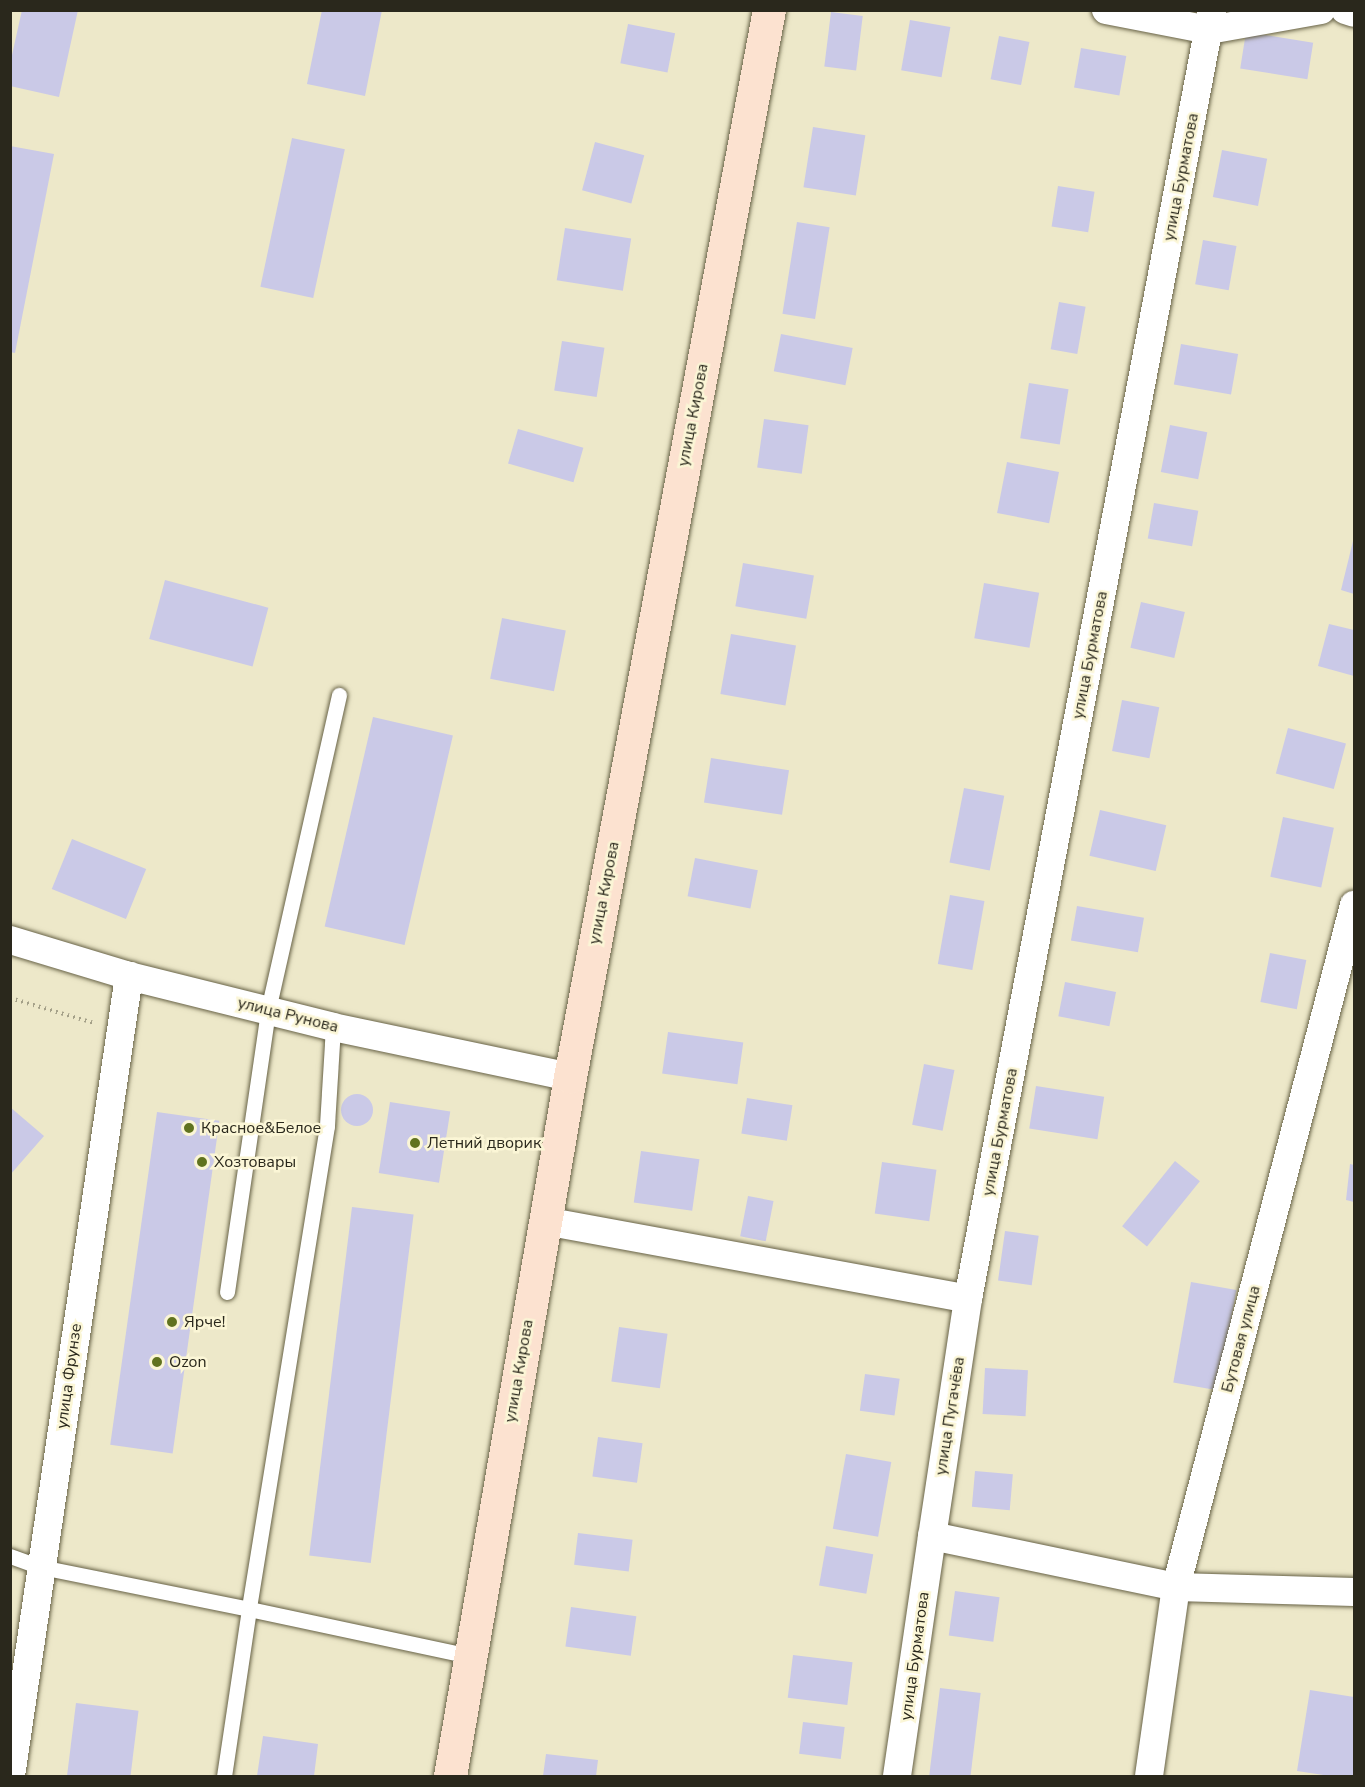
<!DOCTYPE html>
<meta charset="utf-8">
<style>
body{margin:0}
#map{position:relative;width:1365px;height:1787px;overflow:hidden;background:#ede8c9;font-family:"Nunito Sans",sans-serif}
div>[style]{position:absolute}
[style*='--x']{left:calc(var(--x)*1px);top:calc(var(--y)*1px);width:calc(var(--w)*1px);rotate:calc(var(--a)*1deg)}
.building>*{inset:0;background:#cac9e7;transform-origin:0 0}
.round{border-radius:50%}
.path>*{height:4px;margin-top:-2px;transform-origin:0;background:repeating-linear-gradient(90deg,#a4a088 0 1.5px,transparent 0 6px)}
.roads{filter:drop-shadow(0 0 2px #676246) drop-shadow(0 0 2px #676246)}
.service>*{height:15px;margin:-7.5px;padding:0 7.5px;transform-origin:7.5px;border-radius:7.5px;background:#fff}
.minor>*{height:28px;margin:-14px;padding:0 14px;transform-origin:14px;border-radius:14px;background:#fff}
.secondary>*{height:33px;margin:-16.5px;padding:0 16.5px;transform-origin:16.5px;border-radius:16.5px;background:#fce2d0}
.dots>*{width:16px;height:16px;translate:-50% -50%;box-sizing:border-box;border:3px solid #fbf6d6;border-radius:50%}
span{translate:-50% -50%;white-space:nowrap;text-align:center;line-height:1.15;-webkit-text-stroke:5px #fbf6d6;paint-order:stroke}
.street-label{font-size:16px;color:#2a281c}
.poi-label{font-size:16px;color:#2a281c}
.left{translate:0 -50%;text-align:left}
.frame{position:absolute;inset:0;border:12px solid #2a281c;pointer-events:none}
</style>
<div id="map">
<div class="building">
<i style="clip-path:polygon(22px 10px,78px 10px,59px 97px,10px 86px,10px 64px)"></i>
<i style="clip-path:polygon(322px 10px,382px 10px,365px 96px,307px 84px)"></i>
<i style="left:831px;top:12px;width:32px;height:55px;rotate:7deg"></i>
<i style="left:910px;top:20px;width:41px;height:51px;rotate:10deg"></i>
<i style="left:628px;top:24px;width:48px;height:40px;rotate:11deg"></i>
<i style="left:1246px;top:32px;width:68px;height:37px;rotate:9deg"></i>
<i style="left:999px;top:36px;width:31px;height:44px;rotate:11deg"></i>
<i style="left:1081px;top:48px;width:46px;height:40px;rotate:10deg"></i>
<i style="left:813px;top:127px;width:53px;height:61px;rotate:9deg"></i>
<i style="left:292px;top:138px;width:54px;height:152px;rotate:12deg"></i>
<i style="left:595px;top:142px;width:51px;height:50px;rotate:15deg"></i>
<i style="clip-path:polygon(10px 146px,54px 154px,15px 353px,10px 352px)"></i>
<i style="left:1222px;top:150px;width:46px;height:48px;rotate:11deg"></i>
<i style="left:1058px;top:186px;width:37px;height:41px;rotate:9deg"></i>
<i style="left:797px;top:222px;width:33px;height:93px;rotate:9deg"></i>
<i style="left:565px;top:228px;width:67px;height:53px;rotate:9deg"></i>
<i style="left:1203px;top:240px;width:34px;height:45px;rotate:10deg"></i>
<i style="left:1059px;top:302px;width:27px;height:48px;rotate:10deg"></i>
<i style="left:781px;top:334px;width:73px;height:38px;rotate:11deg"></i>
<i style="left:562px;top:341px;width:43px;height:50px;rotate:9deg"></i>
<i style="left:1181px;top:344px;width:58px;height:41px;rotate:10deg"></i>
<i style="left:1029px;top:383px;width:40px;height:56px;rotate:9deg"></i>
<i style="left:764px;top:419px;width:45px;height:49px;rotate:8deg"></i>
<i style="left:1170px;top:425px;width:38px;height:48px;rotate:11deg"></i>
<i style="left:518px;top:429px;width:68px;height:36px;rotate:16deg"></i>
<i style="left:1007px;top:462px;width:53px;height:52px;rotate:11deg"></i>
<i style="left:1154px;top:503px;width:45px;height:36px;rotate:10deg"></i>
<i style="clip-path:polygon(1354px 537px,1354px 594px,1341px 590px)"></i>
<i style="left:743px;top:563px;width:72px;height:44px;rotate:10deg"></i>
<i style="left:165px;top:580px;width:107px;height:61px;rotate:15deg"></i>
<i style="left:984px;top:583px;width:56px;height:56px;rotate:10deg"></i>
<i style="left:1141px;top:602px;width:45px;height:47px;rotate:13deg"></i>
<i style="left:502px;top:618px;width:65px;height:62px;rotate:11deg"></i>
<i style="clip-path:polygon(1329px 624px,1354px 630px,1354px 676px,1318px 666px)"></i>
<i style="left:731px;top:634px;width:66px;height:61px;rotate:10deg"></i>
<i style="left:1122px;top:700px;width:38px;height:52px;rotate:11deg"></i>
<i style="left:373px;top:717px;width:82px;height:215px;rotate:13deg"></i>
<i style="left:1288px;top:728px;width:60px;height:47px;rotate:15deg"></i>
<i style="left:711px;top:758px;width:79px;height:45px;rotate:9deg"></i>
<i style="left:964px;top:788px;width:41px;height:76px;rotate:11deg"></i>
<i style="left:1100px;top:810px;width:68px;height:47px;rotate:13deg"></i>
<i style="left:1283px;top:817px;width:52px;height:61px;rotate:12deg"></i>
<i style="left:72px;top:839px;width:80px;height:54px;rotate:22deg"></i>
<i style="left:695px;top:858px;width:64px;height:39px;rotate:11deg"></i>
<i style="left:950px;top:895px;width:35px;height:70px;rotate:10deg"></i>
<i style="left:1077px;top:906px;width:68px;height:35px;rotate:10deg"></i>
<i style="left:1270px;top:953px;width:37px;height:50px;rotate:11deg"></i>
<i style="left:1065px;top:982px;width:52px;height:35px;rotate:11deg"></i>
<i style="left:668px;top:1032px;width:76px;height:42px;rotate:8deg"></i>
<i style="left:924px;top:1064px;width:31px;height:62px;rotate:11deg"></i>
<i style="left:1036px;top:1086px;width:69px;height:43px;rotate:9deg"></i>
<i class="round" style="left:341px;top:1094px;width:32px;height:32px"></i>
<i style="left:747px;top:1098px;width:46px;height:36px;rotate:9deg"></i>
<i style="left:390px;top:1102px;width:61px;height:72px;rotate:9deg"></i>
<i style="clip-path:polygon(10px 1107px,44px 1136px,10px 1175px)"></i>
<i style="left:157px;top:1112px;width:63px;height:336px;rotate:8deg"></i>
<i style="left:641px;top:1151px;width:59px;height:52px;rotate:8deg"></i>
<i style="left:1175px;top:1161px;width:32px;height:84px;rotate:39deg"></i>
<i style="left:882px;top:1162px;width:55px;height:52px;rotate:8deg"></i>
<i style="clip-path:polygon(1350px 1164px,1354px 1165px,1354px 1202px,1346px 1200px)"></i>
<i style="left:748px;top:1196px;width:26px;height:41px;rotate:11deg"></i>
<i style="left:352px;top:1207px;width:62px;height:351px;rotate:7deg"></i>
<i style="left:1005px;top:1231px;width:34px;height:50px;rotate:8deg"></i>
<i style="left:1191px;top:1282px;width:46px;height:102px;rotate:10deg"></i>
<i style="left:619px;top:1327px;width:49px;height:55px;rotate:8deg"></i>
<i style="left:985px;top:1368px;width:43px;height:46px;rotate:3deg"></i>
<i style="left:865px;top:1374px;width:35px;height:37px;rotate:8deg"></i>
<i style="left:598px;top:1437px;width:45px;height:40px;rotate:8deg"></i>
<i style="left:846px;top:1454px;width:46px;height:76px;rotate:10deg"></i>
<i style="left:975px;top:1471px;width:38px;height:36px;rotate:5deg"></i>
<i style="left:578px;top:1533px;width:55px;height:32px;rotate:7deg"></i>
<i style="left:826px;top:1546px;width:48px;height:40px;rotate:10deg"></i>
<i style="left:955px;top:1591px;width:45px;height:45px;rotate:8deg"></i>
<i style="left:571px;top:1607px;width:66px;height:40px;rotate:8deg"></i>
<i style="left:793px;top:1655px;width:60px;height:43px;rotate:7deg"></i>
<i style="left:940px;top:1688px;width:41px;height:89px;rotate:7deg"></i>
<i style="clip-path:polygon(1310px 1690px,1354px 1697px,1354px 1776px,1330px 1776px,1297px 1771px)"></i>
<i style="left:76px;top:1703px;width:63px;height:74px;rotate:7deg"></i>
<i style="left:803px;top:1722px;width:42px;height:32px;rotate:7deg"></i>
<i style="clip-path:polygon(263px 1736px,318px 1744px,314px 1776px,257px 1776px)"></i>
<i style="clip-path:polygon(546px 1754px,598px 1760px,596px 1776px,543px 1776px)"></i>
</div>
<div class="path">
<i style="--x:10;--y:998;--w:88;--a:16.6"></i>
</div>
<div class="roads">
<div class="service">
<i style="--x:333;--y:1027;--w:99;--a:93.5"></i>
<i style="--x:327;--y:1126;--w:489;--a:99.2"></i>
<i style="--x:249;--y:1609;--w:226;--a:12"></i>
<i style="--x:227;--y:1292;--w:285;--a:-81.7"></i>
<i style="--x:268;--y:1010;--w:323;--a:-77.3"></i>
<i style="--x:10;--y:1556;--w:33;--a:20"></i>
<i style="--x:41;--y:1567;--w:212;--a:11.4"></i>
<i style="--x:249;--y:1609;--w:169;--a:98.5"></i>
</div>
<div class="minor">
<i style="--x:1106;--y:10;--w:105;--a:11"></i>
<i style="--x:1209;--y:30;--w:114;--a:-10.1"></i>
<i style="--x:1345;--y:10;--w:9;--a:18"></i>
<i style="--x:10;--y:940;--w:124;--a:16.8"></i>
<i style="--x:129;--y:976;--w:210;--a:14"></i>
<i style="--x:333;--y:1027;--w:242;--a:11.9"></i>
<i style="--x:545;--y:1221;--w:430;--a:10.4"></i>
<i style="--x:968;--y:1299;--w:240;--a:98.6"></i>
<i style="--x:932;--y:1536;--w:249;--a:11.8"></i>
<i style="--x:1176;--y:1587;--w:178;--a:1.6"></i>
<i style="--x:968;--y:1299;--w:1312;--a:-79.28"></i>
<i style="--x:11;--y:1776;--w:809;--a:-81.61"></i>
<i style="--x:897;--y:1776;--w:243;--a:-81.7"></i>
<i style="--x:1149;--y:1776;--w:191;--a:-81.9"></i>
<i style="--x:1176;--y:1587;--w:705;--a:-75.37"></i>
</div>
<div class="secondary">
<i style="--x:450;--y:1776;--w:709;--a:-80.26"></i>
<i style="--x:570;--y:1077;--w:1085;--a:-79.44"></i>
</div>
</div>
<div class="dots">
<i style="left:189px;top:1128px;background:#60721f"></i>
<i style="left:415px;top:1143px;background:#60721f"></i>
<i style="left:202px;top:1162px;background:#60721f"></i>
<i style="left:172px;top:1322px;background:#60721f"></i>
<i style="left:157px;top:1362px;background:#60721f"></i>
</div>
<div class="street-label">
<span style="left:1181px;top:177px;rotate:-79deg">улица Бурматова</span>
<span style="left:693px;top:415px;rotate:-79deg">улица Кирова</span>
<span style="left:1090px;top:655px;rotate:-79deg">улица Бурматова</span>
<span style="left:604px;top:893px;rotate:-79deg">улица Кирова</span>
<span style="left:288px;top:1015px;rotate:14deg">улица Рунова</span>
<span style="left:1000px;top:1132px;rotate:-79deg">улица Бурматова</span>
<span style="left:1241px;top:1339px;rotate:-75deg">Бутовая улица</span>
<span style="left:519px;top:1371px;rotate:-80deg">улица Кирова</span>
<span style="left:69px;top:1376px;rotate:-82deg">улица Фрунзе</span>
<span style="left:950px;top:1416px;rotate:-81deg">улица Пугачёва</span>
<span style="left:915px;top:1656px;rotate:-82deg">улица Бурматова</span>
</div>
<div class="poi-label">
<span class="left" style="left:201px;top:1128px">Красное&amp;Белое</span>
<span class="left" style="left:427px;top:1143px">Летний дворик</span>
<span class="left" style="left:214px;top:1162px">Хозтовары</span>
<span class="left" style="left:184px;top:1322px">Ярче!</span>
<span class="left" style="left:169px;top:1362px">Ozon</span>
</div>
<div class="frame"></div>
</div>
